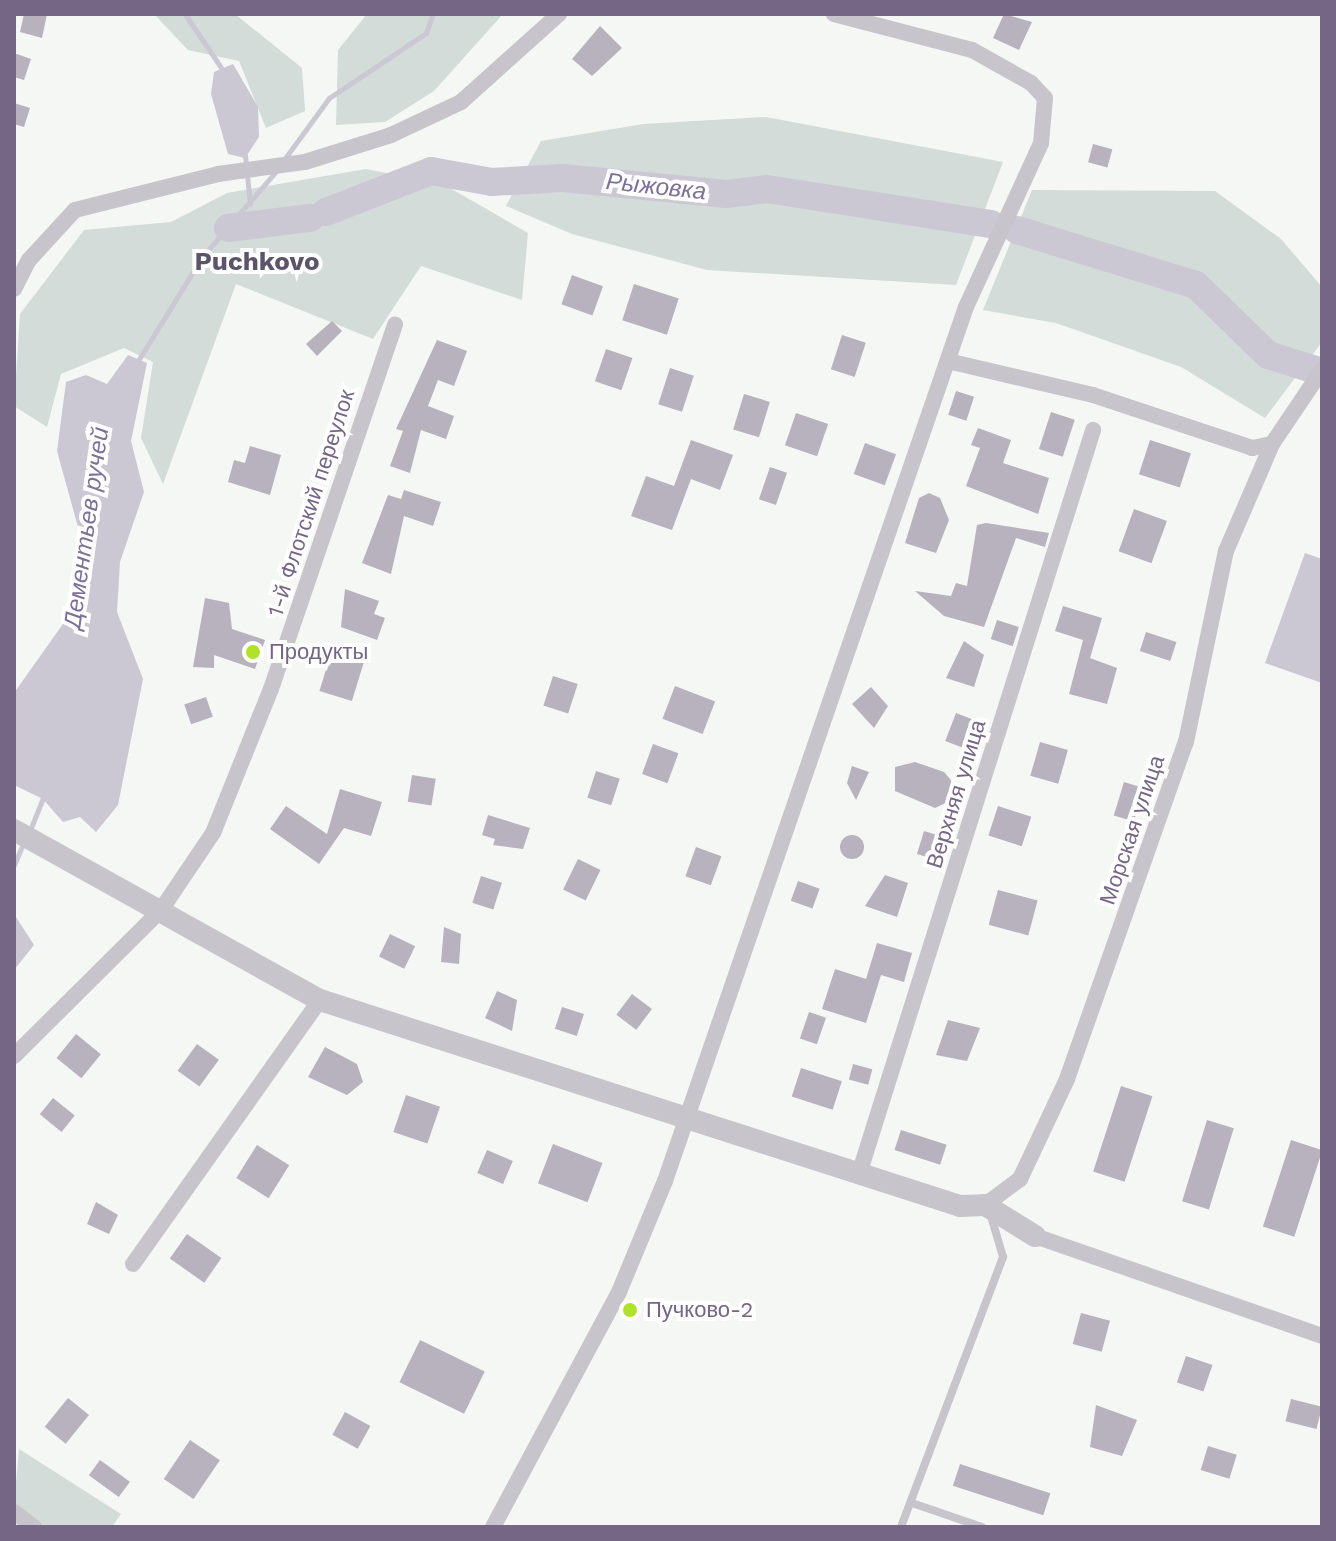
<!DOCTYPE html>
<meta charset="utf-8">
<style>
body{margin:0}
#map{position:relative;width:1336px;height:1541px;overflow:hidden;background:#f4f7f4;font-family:"Work Sans",sans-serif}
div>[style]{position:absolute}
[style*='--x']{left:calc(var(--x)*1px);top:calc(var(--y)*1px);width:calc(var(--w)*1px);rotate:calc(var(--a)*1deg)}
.green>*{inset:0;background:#d3dcd9}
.water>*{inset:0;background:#cbc7d3}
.stream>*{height:5px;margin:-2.5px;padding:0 2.5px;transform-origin:2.5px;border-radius:2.5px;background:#cbc7d3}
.river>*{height:28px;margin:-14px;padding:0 14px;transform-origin:14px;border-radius:14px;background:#cbc7d3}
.building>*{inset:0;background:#b7b2bd;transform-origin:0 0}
.round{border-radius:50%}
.service>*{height:8px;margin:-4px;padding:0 4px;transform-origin:4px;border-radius:4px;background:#c8c4cb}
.minor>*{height:16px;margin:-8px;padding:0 8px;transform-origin:8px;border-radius:8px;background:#c8c4cb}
.tertiary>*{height:22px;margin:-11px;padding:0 11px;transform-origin:11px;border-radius:11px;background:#c8c4cb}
.dots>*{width:22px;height:22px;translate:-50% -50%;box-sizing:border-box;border:4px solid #fff;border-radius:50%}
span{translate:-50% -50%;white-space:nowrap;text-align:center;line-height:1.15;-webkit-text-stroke:8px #fff;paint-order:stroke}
.street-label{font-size:22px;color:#756685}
.poi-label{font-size:22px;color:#756685}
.left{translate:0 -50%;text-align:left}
.water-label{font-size:24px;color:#7c7196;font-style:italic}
.quarter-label{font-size:26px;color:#5e546a;font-weight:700}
.frame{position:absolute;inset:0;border:16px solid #756685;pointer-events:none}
</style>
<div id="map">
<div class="green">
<i style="clip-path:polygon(154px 14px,235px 14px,302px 68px,305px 111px,266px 128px,239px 61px,188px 50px)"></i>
<i style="clip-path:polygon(367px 14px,503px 14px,434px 91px,385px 122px,336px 125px,338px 50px)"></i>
<i style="clip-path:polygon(766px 117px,1003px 162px,956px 285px,707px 270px,572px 234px,506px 206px,541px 141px,643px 124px)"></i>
<i style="clip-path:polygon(366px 169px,443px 184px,528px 233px,522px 300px,421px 266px,373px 339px,236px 284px,163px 484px,141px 438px,153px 362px,124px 348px,61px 374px,47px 427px,14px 406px,20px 314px,84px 230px,171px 222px,227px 193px)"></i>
<i style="clip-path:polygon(1032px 190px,1215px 191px,1281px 239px,1322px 287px,1322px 342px,1265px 418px,1181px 367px,1056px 323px,983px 310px)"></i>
<i style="clip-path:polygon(19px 1449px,121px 1514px,112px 1527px,44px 1527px,14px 1505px)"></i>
</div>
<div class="water">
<i style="clip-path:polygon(233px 64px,258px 107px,259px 137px,245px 158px,228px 154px,211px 94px,214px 72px)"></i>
<i style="clip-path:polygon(128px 355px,147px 363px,131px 441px,144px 492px,120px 562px,117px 612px,143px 679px,118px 805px,96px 832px,80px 817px,63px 822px,43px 799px,14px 785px,14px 693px,75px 607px,78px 527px,57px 451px,66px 382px,86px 375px,107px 384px)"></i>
<i style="clip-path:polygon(1305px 553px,1322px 559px,1322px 683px,1265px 663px)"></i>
<i style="clip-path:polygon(14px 914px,34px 945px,14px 970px)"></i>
</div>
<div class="stream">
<i style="--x:185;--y:14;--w:70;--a:56.1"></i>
<i style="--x:245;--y:155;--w:49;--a:84.2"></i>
<i style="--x:283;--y:161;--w:78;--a:-53.9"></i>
<i style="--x:329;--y:98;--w:117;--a:-33.8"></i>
<i style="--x:426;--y:33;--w:20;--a:-70"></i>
<i style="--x:136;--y:364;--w:126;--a:-58.3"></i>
<i style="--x:202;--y:257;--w:116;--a:-49.2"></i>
<i style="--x:30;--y:830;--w:38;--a:-68"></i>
<i style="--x:14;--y:865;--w:25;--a:-67"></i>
</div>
<div class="river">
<i style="--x:326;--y:212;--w:113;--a:-21.3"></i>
<i style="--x:431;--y:171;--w:62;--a:10.2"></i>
<i style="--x:492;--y:182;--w:71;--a:-3.2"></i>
<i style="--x:563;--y:178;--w:164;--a:5.6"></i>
<i style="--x:726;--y:194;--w:41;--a:-7"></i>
<i style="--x:767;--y:189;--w:227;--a:8.9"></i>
<i style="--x:228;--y:228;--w:83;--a:-7"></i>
<i style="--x:1017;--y:230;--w:187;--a:17.1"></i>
<i style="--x:1196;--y:285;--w:100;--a:44.2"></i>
<i style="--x:1268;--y:355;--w:57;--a:17.5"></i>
</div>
<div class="building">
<i style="clip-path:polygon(24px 14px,47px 14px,42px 38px,20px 32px)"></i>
<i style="clip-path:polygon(1004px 14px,1032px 22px,1019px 50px,993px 38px)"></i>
<i style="clip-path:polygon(600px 26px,622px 48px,592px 76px,572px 59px)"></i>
<i style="clip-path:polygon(14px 53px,31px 59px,24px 80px,14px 77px)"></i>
<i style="clip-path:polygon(14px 103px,30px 108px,24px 127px,14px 124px)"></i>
<i style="left:1093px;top:144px;width:20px;height:19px;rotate:15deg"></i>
<i style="left:572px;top:275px;width:33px;height:31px;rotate:20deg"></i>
<i style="left:634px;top:284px;width:47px;height:38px;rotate:18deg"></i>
<i style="clip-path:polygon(332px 321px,342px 331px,317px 356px,306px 344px)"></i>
<i style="left:842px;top:335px;width:25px;height:36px;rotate:18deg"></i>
<i style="clip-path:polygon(437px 340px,467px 351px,454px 386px,438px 380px,428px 406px,454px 416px,446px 439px,421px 430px,410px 473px,390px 466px,403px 431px,396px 429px)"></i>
<i style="left:606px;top:349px;width:28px;height:34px;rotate:19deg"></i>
<i style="left:670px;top:368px;width:25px;height:38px;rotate:18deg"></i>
<i style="left:956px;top:391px;width:19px;height:25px;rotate:18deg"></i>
<i style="left:744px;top:394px;width:27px;height:37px;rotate:17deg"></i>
<i style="left:1051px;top:412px;width:25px;height:39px;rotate:18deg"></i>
<i style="left:796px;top:413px;width:34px;height:34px;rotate:19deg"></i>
<i style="clip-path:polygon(978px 428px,1011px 440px,1003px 463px,1049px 478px,1038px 514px,966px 486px,980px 448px,971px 445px)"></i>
<i style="clip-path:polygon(691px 440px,733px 455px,720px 490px,691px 479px,672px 530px,631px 516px,646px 476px,674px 486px)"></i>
<i style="left:1150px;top:440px;width:43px;height:36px;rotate:18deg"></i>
<i style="left:865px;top:443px;width:33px;height:33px;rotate:20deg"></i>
<i style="clip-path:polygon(250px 446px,281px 455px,270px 495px,228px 482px,234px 460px,245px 463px)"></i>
<i style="left:770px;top:467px;width:18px;height:34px;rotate:19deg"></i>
<i style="clip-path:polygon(404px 490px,441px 502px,433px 526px,404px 516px,391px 574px,362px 563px,388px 495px,401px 499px)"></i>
<i style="clip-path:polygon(929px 493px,940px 498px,949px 520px,936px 553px,905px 543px,919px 498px)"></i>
<i style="left:1134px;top:509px;width:35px;height:45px;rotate:20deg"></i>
<i style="clip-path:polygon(986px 523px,1049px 533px,1045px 547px,1016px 538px,984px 627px,944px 616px,915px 591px,951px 596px,956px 583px,967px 586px,977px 525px)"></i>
<i style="clip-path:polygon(345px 589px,379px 601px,374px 614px,385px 618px,377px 640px,341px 627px)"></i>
<i style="clip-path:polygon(205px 598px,229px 603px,232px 629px,265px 640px,255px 669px,214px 655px,214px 668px,193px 667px)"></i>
<i style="clip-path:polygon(1063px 606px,1102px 618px,1090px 658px,1117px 668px,1107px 704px,1069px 694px,1083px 640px,1055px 631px)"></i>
<i style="left:997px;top:620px;width:23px;height:20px;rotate:18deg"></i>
<i style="left:1146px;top:632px;width:32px;height:20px;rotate:18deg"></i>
<i style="clip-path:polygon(964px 641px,984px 655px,974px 687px,946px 678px)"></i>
<i style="left:332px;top:650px;width:34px;height:43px;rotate:17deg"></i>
<i style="left:553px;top:676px;width:26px;height:31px;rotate:18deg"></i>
<i style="left:675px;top:686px;width:43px;height:35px;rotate:21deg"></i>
<i style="clip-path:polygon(871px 687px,888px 706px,874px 728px,852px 704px)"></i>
<i style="left:206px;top:697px;width:21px;height:23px;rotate:71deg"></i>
<i style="left:956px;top:713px;width:34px;height:30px;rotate:21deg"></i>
<i style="left:1040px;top:742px;width:29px;height:35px;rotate:16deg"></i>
<i style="left:653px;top:744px;width:27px;height:32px;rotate:20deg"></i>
<i style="clip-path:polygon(915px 762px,944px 772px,955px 785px,952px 800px,935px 808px,895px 791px,895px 767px)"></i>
<i style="clip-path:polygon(852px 766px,869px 772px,856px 800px,847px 783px)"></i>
<i style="left:596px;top:771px;width:25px;height:28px;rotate:18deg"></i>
<i style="left:412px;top:775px;width:24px;height:27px;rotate:9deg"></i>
<i style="left:1124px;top:782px;width:21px;height:35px;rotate:17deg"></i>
<i style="clip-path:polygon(340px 789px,382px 802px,371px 836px,344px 828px,319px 864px,270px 829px,286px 806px,327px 834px)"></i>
<i style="left:998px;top:806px;width:35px;height:31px;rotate:18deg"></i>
<i style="clip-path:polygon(488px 815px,530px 828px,523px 849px,493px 845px,495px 839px,482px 835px)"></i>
<i style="left:924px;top:831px;width:28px;height:24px;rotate:17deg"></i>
<i class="round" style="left:840px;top:835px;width:24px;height:24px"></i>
<i style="left:696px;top:847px;width:27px;height:31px;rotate:20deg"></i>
<i style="left:578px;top:859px;width:25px;height:34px;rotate:26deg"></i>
<i style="clip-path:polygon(885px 875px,908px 883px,897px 917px,865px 906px)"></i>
<i style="left:481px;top:876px;width:22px;height:28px;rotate:18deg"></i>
<i style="left:798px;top:881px;width:23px;height:21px;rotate:20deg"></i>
<i style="left:998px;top:890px;width:41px;height:36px;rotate:15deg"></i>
<i style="clip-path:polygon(444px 927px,461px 934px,459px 964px,441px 962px)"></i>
<i style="left:390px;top:934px;width:28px;height:25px;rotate:26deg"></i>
<i style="clip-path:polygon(877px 943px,912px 953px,904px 982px,881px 975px,866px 1023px,822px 1009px,835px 969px,866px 979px)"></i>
<i style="clip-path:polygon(497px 991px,517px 1000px,512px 1031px,485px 1018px)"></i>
<i style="left:632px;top:994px;width:25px;height:26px;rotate:37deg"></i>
<i style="left:562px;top:1007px;width:23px;height:23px;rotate:18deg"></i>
<i style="left:809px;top:1012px;width:18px;height:28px;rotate:19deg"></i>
<i style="clip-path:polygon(948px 1020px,980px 1028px,967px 1061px,936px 1055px)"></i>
<i style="left:76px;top:1034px;width:32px;height:31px;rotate:39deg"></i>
<i style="left:197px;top:1044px;width:27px;height:33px;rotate:36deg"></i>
<i style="clip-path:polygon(325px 1047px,357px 1064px,363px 1082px,347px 1095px,308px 1077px)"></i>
<i style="left:853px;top:1064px;width:20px;height:16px;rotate:15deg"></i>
<i style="left:801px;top:1068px;width:43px;height:30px;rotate:18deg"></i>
<i style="left:1121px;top:1086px;width:33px;height:90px;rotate:18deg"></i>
<i style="left:406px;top:1095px;width:36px;height:39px;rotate:19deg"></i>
<i style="left:53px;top:1098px;width:28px;height:21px;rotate:39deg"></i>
<i style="left:1207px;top:1120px;width:28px;height:85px;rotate:17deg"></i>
<i style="left:901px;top:1130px;width:48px;height:21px;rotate:18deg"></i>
<i style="left:1291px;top:1140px;width:33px;height:91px;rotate:18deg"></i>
<i style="left:553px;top:1144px;width:53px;height:42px;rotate:21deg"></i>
<i style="left:257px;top:1145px;width:38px;height:39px;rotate:32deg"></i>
<i style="left:487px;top:1150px;width:28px;height:25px;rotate:23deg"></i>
<i style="clip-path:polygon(96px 1202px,118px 1215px,109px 1234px,87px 1224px)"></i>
<i style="left:187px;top:1234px;width:42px;height:30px;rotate:35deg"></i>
<i style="left:1081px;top:1313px;width:30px;height:32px;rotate:15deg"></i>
<i style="left:420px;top:1340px;width:72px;height:47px;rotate:26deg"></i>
<i style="left:1186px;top:1356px;width:28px;height:28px;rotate:19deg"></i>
<i style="left:68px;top:1398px;width:27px;height:37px;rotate:39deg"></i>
<i style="left:1291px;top:1399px;width:32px;height:23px;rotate:14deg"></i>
<i style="clip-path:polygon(1096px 1405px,1137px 1420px,1122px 1456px,1090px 1447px)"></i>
<i style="left:345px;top:1412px;width:29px;height:26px;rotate:29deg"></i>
<i style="left:190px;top:1440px;width:36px;height:47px;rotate:34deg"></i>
<i style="left:1208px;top:1446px;width:30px;height:25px;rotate:17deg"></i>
<i style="left:100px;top:1460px;width:37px;height:19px;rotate:36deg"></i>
<i style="left:960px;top:1464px;width:95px;height:23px;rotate:18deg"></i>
</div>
<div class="service">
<i style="--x:912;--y:1503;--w:74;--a:18.9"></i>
<i style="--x:901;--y:1527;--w:289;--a:-69.3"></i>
<i style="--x:1003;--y:1257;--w:43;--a:-106.3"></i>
</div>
<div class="minor">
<i style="--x:14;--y:289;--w:33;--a:-63"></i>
<i style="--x:29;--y:260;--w:68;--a:-47.4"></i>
<i style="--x:75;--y:210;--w:147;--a:-14.1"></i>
<i style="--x:218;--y:174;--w:88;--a:-7.9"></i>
<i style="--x:305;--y:162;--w:90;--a:-17.4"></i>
<i style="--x:391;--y:135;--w:77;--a:-25.2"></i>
<i style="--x:461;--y:102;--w:132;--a:-41.9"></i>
<i style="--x:948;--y:361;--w:149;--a:13.2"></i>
<i style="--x:1093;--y:395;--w:168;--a:18.4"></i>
<i style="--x:1252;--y:448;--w:20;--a:-11"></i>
<i style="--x:14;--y:1056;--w:207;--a:-44.8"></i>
<i style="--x:161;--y:910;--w:93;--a:-56"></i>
<i style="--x:213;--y:833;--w:155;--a:-68.1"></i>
<i style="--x:271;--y:689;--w:385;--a:-71.2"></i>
<i style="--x:860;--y:1171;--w:777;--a:-72.54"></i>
<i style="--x:985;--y:1205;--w:44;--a:-36.6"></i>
<i style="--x:1020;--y:1179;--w:110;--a:-64.8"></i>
<i style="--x:1067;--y:1079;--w:357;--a:-70.6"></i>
<i style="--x:1186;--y:742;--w:195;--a:-78.2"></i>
<i style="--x:1226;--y:551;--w:116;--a:-66.7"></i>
<i style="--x:1272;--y:444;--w:89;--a:-56"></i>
<i style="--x:1035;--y:1236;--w:304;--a:19.2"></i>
<i style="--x:133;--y:1264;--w:324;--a:-54.7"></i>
<i style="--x:14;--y:1512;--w:25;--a:37"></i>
<i style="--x:493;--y:1527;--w:267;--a:-61.8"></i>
<i style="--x:619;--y:1292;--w:120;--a:-67.5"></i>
<i style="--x:665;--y:1181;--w:924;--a:-71"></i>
<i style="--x:966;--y:307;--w:180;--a:-65.4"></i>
<i style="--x:1041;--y:143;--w:45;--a:-84.9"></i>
<i style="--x:1045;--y:98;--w:21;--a:-133"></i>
<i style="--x:1031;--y:83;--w:68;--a:-150.8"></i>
<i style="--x:972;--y:50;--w:143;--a:-165.4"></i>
</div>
<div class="tertiary">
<i style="--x:14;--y:830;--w:350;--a:29.1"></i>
<i style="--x:320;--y:1000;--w:672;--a:17.84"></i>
<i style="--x:960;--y:1206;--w:25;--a:-2"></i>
<i style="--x:985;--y:1205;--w:59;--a:31.8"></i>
</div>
<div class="dots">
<i style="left:253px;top:652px;background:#afe229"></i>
<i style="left:630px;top:1310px;background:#afe229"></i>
</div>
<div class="street-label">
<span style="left:311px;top:503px;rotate:-72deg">1-й Флотский переулок</span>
<span style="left:956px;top:794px;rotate:-73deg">Верхняя улица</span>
<span style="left:1132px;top:830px;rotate:-71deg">Морская улица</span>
</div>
<div class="poi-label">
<span class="left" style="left:269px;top:652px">Продукты</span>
<span class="left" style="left:646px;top:1310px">Пучково-2</span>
</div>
<div class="water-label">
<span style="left:656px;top:187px;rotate:6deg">Рыжовка</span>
<span style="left:87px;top:528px;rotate:-82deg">Дементьев ручей</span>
</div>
<div class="quarter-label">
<span style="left:257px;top:262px">Puchkovo</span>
</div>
<div class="frame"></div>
</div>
